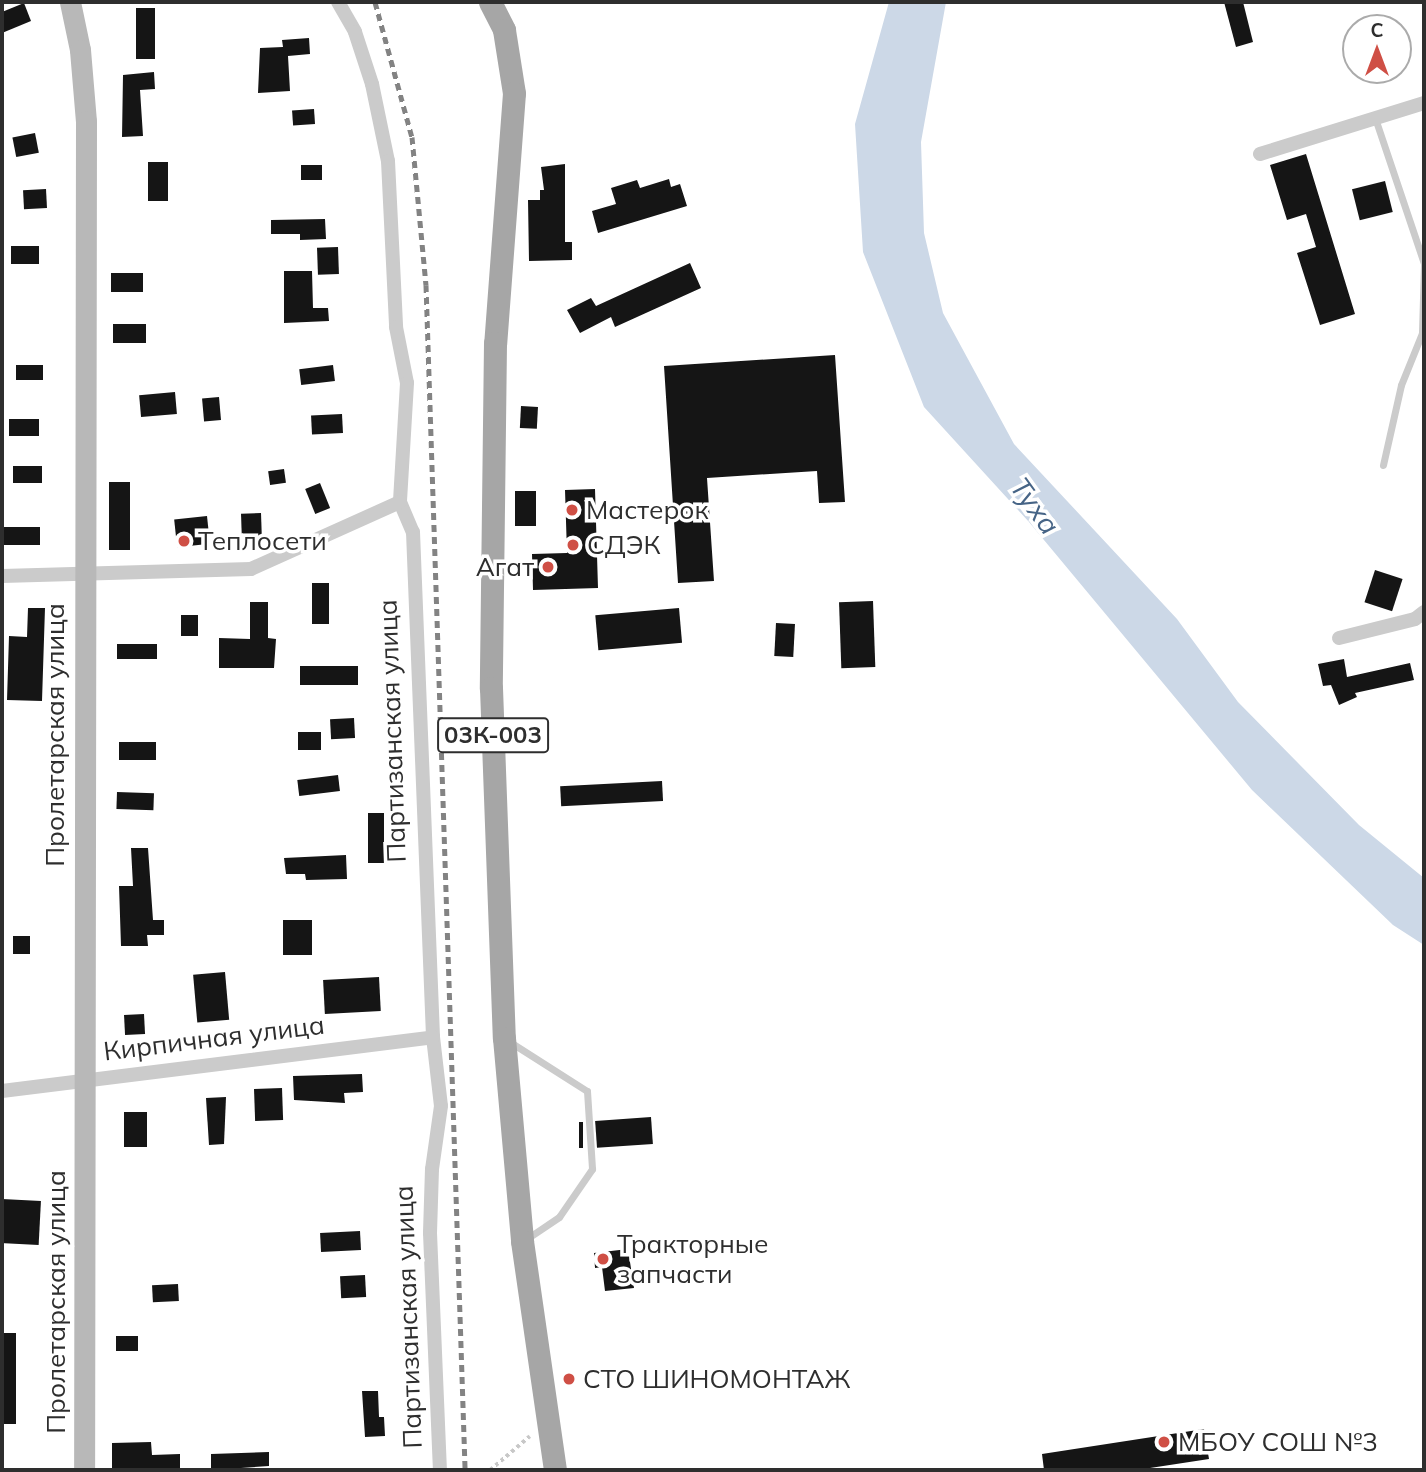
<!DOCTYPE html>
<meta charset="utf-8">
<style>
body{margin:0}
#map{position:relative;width:1426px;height:1472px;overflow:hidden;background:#fff;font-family:Mulish,sans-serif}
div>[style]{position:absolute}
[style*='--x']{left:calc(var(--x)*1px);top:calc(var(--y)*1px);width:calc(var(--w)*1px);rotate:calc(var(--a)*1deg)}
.water>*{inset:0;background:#ccd8e7}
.building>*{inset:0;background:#151515;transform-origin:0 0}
.path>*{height:3.5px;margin-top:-1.75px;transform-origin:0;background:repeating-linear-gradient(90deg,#c8c8c8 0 3.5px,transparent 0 7px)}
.lane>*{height:7px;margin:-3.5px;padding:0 3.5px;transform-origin:3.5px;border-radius:3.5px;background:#cbcbcb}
.street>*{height:14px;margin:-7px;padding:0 7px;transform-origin:7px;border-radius:7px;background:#cbcbcb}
.secondary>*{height:21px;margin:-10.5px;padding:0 10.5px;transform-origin:10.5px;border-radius:10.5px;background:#b8b8b8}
.primary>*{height:23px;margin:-11.5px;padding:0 11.5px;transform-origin:11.5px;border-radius:11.5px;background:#a6a6a6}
.rail>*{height:5px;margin-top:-2.5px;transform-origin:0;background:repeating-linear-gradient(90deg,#838383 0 7px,transparent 0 12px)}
.dots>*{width:19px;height:19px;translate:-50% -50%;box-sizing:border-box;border:4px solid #fff;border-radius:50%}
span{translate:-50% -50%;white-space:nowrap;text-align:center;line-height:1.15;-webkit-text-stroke:7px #fff;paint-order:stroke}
.shield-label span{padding:2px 5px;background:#fff;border:2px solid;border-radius:5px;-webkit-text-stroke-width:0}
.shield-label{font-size:24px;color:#2e2e2e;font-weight:700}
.poi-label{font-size:26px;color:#2e2e2e}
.left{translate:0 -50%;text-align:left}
.right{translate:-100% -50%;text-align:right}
.street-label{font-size:26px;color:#2e2e2e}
.water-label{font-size:28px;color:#466486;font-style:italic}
.frame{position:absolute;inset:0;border:4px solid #2e2e2e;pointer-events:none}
.north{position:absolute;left:1342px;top:14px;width:70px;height:70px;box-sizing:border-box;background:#fff;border:2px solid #ababab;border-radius:50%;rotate:0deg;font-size:19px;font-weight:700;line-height:28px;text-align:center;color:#2e2e2e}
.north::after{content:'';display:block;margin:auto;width:24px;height:32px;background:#cf4f45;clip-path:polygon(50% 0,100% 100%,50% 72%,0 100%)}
</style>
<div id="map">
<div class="water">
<i style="clip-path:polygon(889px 2px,946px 2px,921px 142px,924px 233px,943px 313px,1014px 444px,1177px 619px,1238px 702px,1359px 825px,1424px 878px,1424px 945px,1393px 925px,1252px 790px,1029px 522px,924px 407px,863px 252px,855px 124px)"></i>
</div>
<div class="building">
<i style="clip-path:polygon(1224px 2px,1243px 2px,1253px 42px,1236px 47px)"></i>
<i style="clip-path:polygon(24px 3px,31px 21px,2px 33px,2px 12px)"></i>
<i style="left:136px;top:8px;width:19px;height:51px"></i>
<i style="clip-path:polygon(309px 38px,310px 54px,288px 56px,290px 91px,258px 93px,260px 48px,283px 47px,282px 40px)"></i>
<i style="clip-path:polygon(154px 72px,155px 89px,140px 90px,143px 136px,122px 137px,123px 75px)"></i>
<i style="left:314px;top:109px;width:15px;height:22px;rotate:86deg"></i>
<i style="left:35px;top:133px;width:20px;height:23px;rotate:79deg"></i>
<i style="clip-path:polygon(1306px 154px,1355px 314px,1320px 325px,1297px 253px,1316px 247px,1306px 214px,1287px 220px,1270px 165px)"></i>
<i style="left:148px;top:162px;width:20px;height:39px"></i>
<i style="clip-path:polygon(565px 164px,565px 242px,572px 242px,572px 260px,529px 261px,528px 200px,540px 200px,540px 190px,544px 190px,541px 167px)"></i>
<i style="left:301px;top:165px;width:21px;height:15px"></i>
<i style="clip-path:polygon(669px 179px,671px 187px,680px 184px,687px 206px,598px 233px,592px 211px,616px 204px,611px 188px,637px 180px,640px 188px)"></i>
<i style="left:1385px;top:181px;width:32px;height:34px;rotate:76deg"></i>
<i style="left:46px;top:189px;width:19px;height:23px;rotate:87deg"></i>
<i style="clip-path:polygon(325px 219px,326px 239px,300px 240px,300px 234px,271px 234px,271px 220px)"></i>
<i style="left:39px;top:246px;width:18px;height:28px;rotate:90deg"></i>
<i style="left:338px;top:247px;width:27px;height:21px;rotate:88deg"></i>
<i style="clip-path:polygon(690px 263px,701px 288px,615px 327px,611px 317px,580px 333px,567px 310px,591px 298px,596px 306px)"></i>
<i style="clip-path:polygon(284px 271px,312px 271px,313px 308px,328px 308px,329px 321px,284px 323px)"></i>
<i style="left:143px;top:273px;width:19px;height:32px;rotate:90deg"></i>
<i style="left:146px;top:324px;width:19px;height:33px;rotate:90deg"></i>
<i style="clip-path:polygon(835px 355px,845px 502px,819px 503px,817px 471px,707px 478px,714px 581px,678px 583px,664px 366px)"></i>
<i style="left:16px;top:365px;width:27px;height:15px"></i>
<i style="left:333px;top:365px;width:16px;height:34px;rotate:83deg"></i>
<i style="left:175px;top:392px;width:22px;height:36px;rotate:85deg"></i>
<i style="left:219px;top:397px;width:23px;height:17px;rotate:85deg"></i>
<i style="left:521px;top:406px;width:17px;height:22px;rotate:3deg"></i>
<i style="left:342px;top:414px;width:19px;height:31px;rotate:87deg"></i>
<i style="left:9px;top:419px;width:30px;height:17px"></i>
<i style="left:42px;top:466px;width:17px;height:29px;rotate:90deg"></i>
<i style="left:284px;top:469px;width:14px;height:16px;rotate:82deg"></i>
<i style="left:109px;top:482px;width:21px;height:68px"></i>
<i style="left:320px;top:483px;width:27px;height:16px;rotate:68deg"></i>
<i style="clip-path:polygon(595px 489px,598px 588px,533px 590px,532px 554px,567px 553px,565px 490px)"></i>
<i style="left:515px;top:491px;width:21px;height:35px"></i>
<i style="left:261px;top:513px;width:29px;height:20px;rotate:88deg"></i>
<i style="left:207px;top:516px;width:28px;height:33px;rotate:84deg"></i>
<i style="left:40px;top:527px;width:18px;height:38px;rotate:90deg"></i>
<i style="left:1375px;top:570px;width:29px;height:34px;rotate:18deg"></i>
<i style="left:312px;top:583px;width:17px;height:41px"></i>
<i style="left:873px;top:601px;width:66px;height:34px;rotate:88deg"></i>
<i style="clip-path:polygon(250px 602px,268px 602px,268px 638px,276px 639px,274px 668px,219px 668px,219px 638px,250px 639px)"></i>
<i style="clip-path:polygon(28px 608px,45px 608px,42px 701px,7px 700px,9px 636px,27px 637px)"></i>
<i style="left:679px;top:608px;width:35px;height:84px;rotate:85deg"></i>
<i style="left:181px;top:615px;width:17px;height:21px"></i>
<i style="left:776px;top:623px;width:19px;height:33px;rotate:3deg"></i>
<i style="left:117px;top:644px;width:40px;height:15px"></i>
<i style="clip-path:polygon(1344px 659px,1347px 677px,1410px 663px,1414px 680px,1355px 693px,1357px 697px,1339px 705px,1331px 685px,1323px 686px,1318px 664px)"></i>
<i style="left:358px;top:666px;width:19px;height:58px;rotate:90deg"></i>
<i style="left:354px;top:718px;width:20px;height:24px;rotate:87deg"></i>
<i style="left:321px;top:732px;width:18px;height:23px;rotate:90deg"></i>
<i style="left:156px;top:742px;width:18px;height:37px;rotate:90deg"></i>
<i style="left:338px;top:775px;width:16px;height:41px;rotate:83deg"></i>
<i style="left:662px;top:781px;width:20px;height:102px;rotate:87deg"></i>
<i style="left:117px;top:792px;width:37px;height:17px;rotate:2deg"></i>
<i style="left:368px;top:813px;width:16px;height:50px"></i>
<i style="clip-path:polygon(131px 848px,148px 848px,153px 920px,164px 920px,164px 935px,147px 935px,148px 946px,121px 946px,119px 886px,133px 886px)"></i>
<i style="clip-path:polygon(346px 855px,347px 879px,306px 880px,305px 874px,286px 874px,284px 858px)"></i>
<i style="left:283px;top:920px;width:29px;height:35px"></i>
<i style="left:30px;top:936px;width:18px;height:17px;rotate:90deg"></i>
<i style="left:225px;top:972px;width:48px;height:32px;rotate:85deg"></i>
<i style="left:379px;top:977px;width:34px;height:56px;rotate:87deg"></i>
<i style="left:144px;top:1014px;width:20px;height:20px;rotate:87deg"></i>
<i style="clip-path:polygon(362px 1074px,363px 1092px,344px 1093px,345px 1103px,294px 1100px,293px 1076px)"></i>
<i style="left:282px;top:1088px;width:32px;height:28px;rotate:88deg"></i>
<i style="clip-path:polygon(226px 1097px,224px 1144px,209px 1145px,206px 1098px)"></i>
<i style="left:124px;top:1112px;width:23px;height:35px"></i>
<i style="left:651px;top:1117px;width:27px;height:56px;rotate:86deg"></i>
<i style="left:579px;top:1122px;width:4px;height:26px"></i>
<i style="left:2px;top:1199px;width:39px;height:44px;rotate:3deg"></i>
<i style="left:360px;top:1231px;width:19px;height:40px;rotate:87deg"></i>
<i style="clip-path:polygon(628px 1249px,634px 1288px,605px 1291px,602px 1267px,595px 1268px,594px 1253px)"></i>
<i style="left:365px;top:1275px;width:22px;height:25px;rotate:87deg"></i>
<i style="left:178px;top:1284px;width:17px;height:26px;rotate:87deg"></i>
<i style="left:2px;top:1333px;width:14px;height:91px"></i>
<i style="left:138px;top:1336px;width:15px;height:22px;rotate:90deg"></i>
<i style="clip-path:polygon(362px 1391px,378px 1391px,379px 1417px,384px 1417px,385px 1436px,365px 1437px)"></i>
<i style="clip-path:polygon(1204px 1429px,1209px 1459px,1137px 1470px,1044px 1470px,1042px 1454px)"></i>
<i style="clip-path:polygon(151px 1442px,152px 1455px,180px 1454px,180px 1470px,112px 1470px,112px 1443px)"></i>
<i style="clip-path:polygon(269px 1452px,269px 1466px,211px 1470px,211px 1454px)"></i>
</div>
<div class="path">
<i style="--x:490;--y:1470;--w:52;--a:-40.4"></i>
</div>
<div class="lane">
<i style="--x:1376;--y:121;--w:151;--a:71.4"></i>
<i style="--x:1424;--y:264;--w:69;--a:91.7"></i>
<i style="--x:1422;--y:333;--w:56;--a:112"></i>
<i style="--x:1401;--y:385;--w:82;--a:102.7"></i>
<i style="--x:510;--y:1042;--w:91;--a:32.5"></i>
<i style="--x:587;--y:1091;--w:78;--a:86.3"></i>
<i style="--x:592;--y:1169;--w:58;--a:124.5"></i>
<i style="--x:559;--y:1217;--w:40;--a:146"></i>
</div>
<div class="street">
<i style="--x:338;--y:2;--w:34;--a:60"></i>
<i style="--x:355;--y:32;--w:55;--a:71.9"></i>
<i style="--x:372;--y:84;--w:79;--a:78.3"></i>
<i style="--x:388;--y:161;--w:166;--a:87.2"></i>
<i style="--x:396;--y:327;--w:57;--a:78.9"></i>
<i style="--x:407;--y:383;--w:119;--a:93.4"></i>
<i style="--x:400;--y:502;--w:33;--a:67"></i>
<i style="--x:413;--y:532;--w:505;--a:87.73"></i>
<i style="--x:433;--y:1037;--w:69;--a:83.4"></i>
<i style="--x:441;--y:1106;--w:64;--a:98.1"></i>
<i style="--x:432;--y:1169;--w:64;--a:91.8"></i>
<i style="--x:430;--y:1233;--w:237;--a:87.6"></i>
<i style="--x:1260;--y:154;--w:172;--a:-17.3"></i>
<i style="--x:2;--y:576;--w:249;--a:-1.6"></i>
<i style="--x:251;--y:569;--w:163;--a:-24.2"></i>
<i style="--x:1339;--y:638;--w:78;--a:-14"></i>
<i style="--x:1415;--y:619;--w:11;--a:-38"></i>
<i style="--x:2;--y:1091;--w:434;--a:-7.1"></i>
</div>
<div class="secondary">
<i style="--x:70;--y:2;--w:49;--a:78.2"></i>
<i style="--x:80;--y:50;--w:71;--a:85.2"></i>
<i style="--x:86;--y:121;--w:1349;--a:90.08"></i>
</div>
<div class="primary">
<i style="--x:490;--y:2;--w:31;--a:63"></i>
<i style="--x:504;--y:30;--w:64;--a:81"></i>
<i style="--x:514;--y:93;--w:251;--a:94.3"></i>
<i style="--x:495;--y:343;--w:345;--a:90.7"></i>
<i style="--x:491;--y:688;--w:350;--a:87.9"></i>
<i style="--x:504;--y:1038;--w:204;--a:84.9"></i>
<i style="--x:522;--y:1241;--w:231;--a:81.8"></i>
</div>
<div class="rail">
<i style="--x:375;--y:2;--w:140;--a:74.7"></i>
<i style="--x:412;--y:137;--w:149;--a:84.6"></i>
<i style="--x:426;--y:285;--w:1186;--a:88.11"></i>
</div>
<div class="dots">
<i style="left:572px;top:510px;background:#cf4f45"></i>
<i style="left:184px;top:541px;background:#cf4f45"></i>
<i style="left:573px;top:545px;background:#cf4f45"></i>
<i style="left:548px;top:567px;background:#cf4f45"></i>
<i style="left:603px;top:1259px;background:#cf4f45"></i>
<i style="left:569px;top:1379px;background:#cf4f45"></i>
<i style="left:1164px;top:1442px;background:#cf4f45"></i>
</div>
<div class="shield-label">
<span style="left:493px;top:735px">03К-003</span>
</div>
<div class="poi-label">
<span class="left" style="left:586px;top:510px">Мастерок</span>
<span class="left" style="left:198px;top:541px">Теплосети</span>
<span class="left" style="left:587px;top:545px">СДЭК</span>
<span class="right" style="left:534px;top:567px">Агат</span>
<span class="left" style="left:617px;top:1259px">Тракторные<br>запчасти</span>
<span class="left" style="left:583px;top:1379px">СТО ШИНОМОНТАЖ</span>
<span class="left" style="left:1178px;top:1442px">МБОУ СОШ №3</span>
</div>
<div class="street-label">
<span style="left:392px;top:731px;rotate:-92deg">Партизанская улица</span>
<span style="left:55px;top:735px;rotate:-90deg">Пролетарская улица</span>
<span style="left:214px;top:1038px;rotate:-7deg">Кирпичная улица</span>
<span style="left:56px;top:1302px;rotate:-90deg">Пролетарская улица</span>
<span style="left:408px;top:1317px;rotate:-92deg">Партизанская улица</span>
</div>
<div class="water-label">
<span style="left:1035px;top:506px;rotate:54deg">Туха</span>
</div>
<div class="frame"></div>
<div class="north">С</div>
</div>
